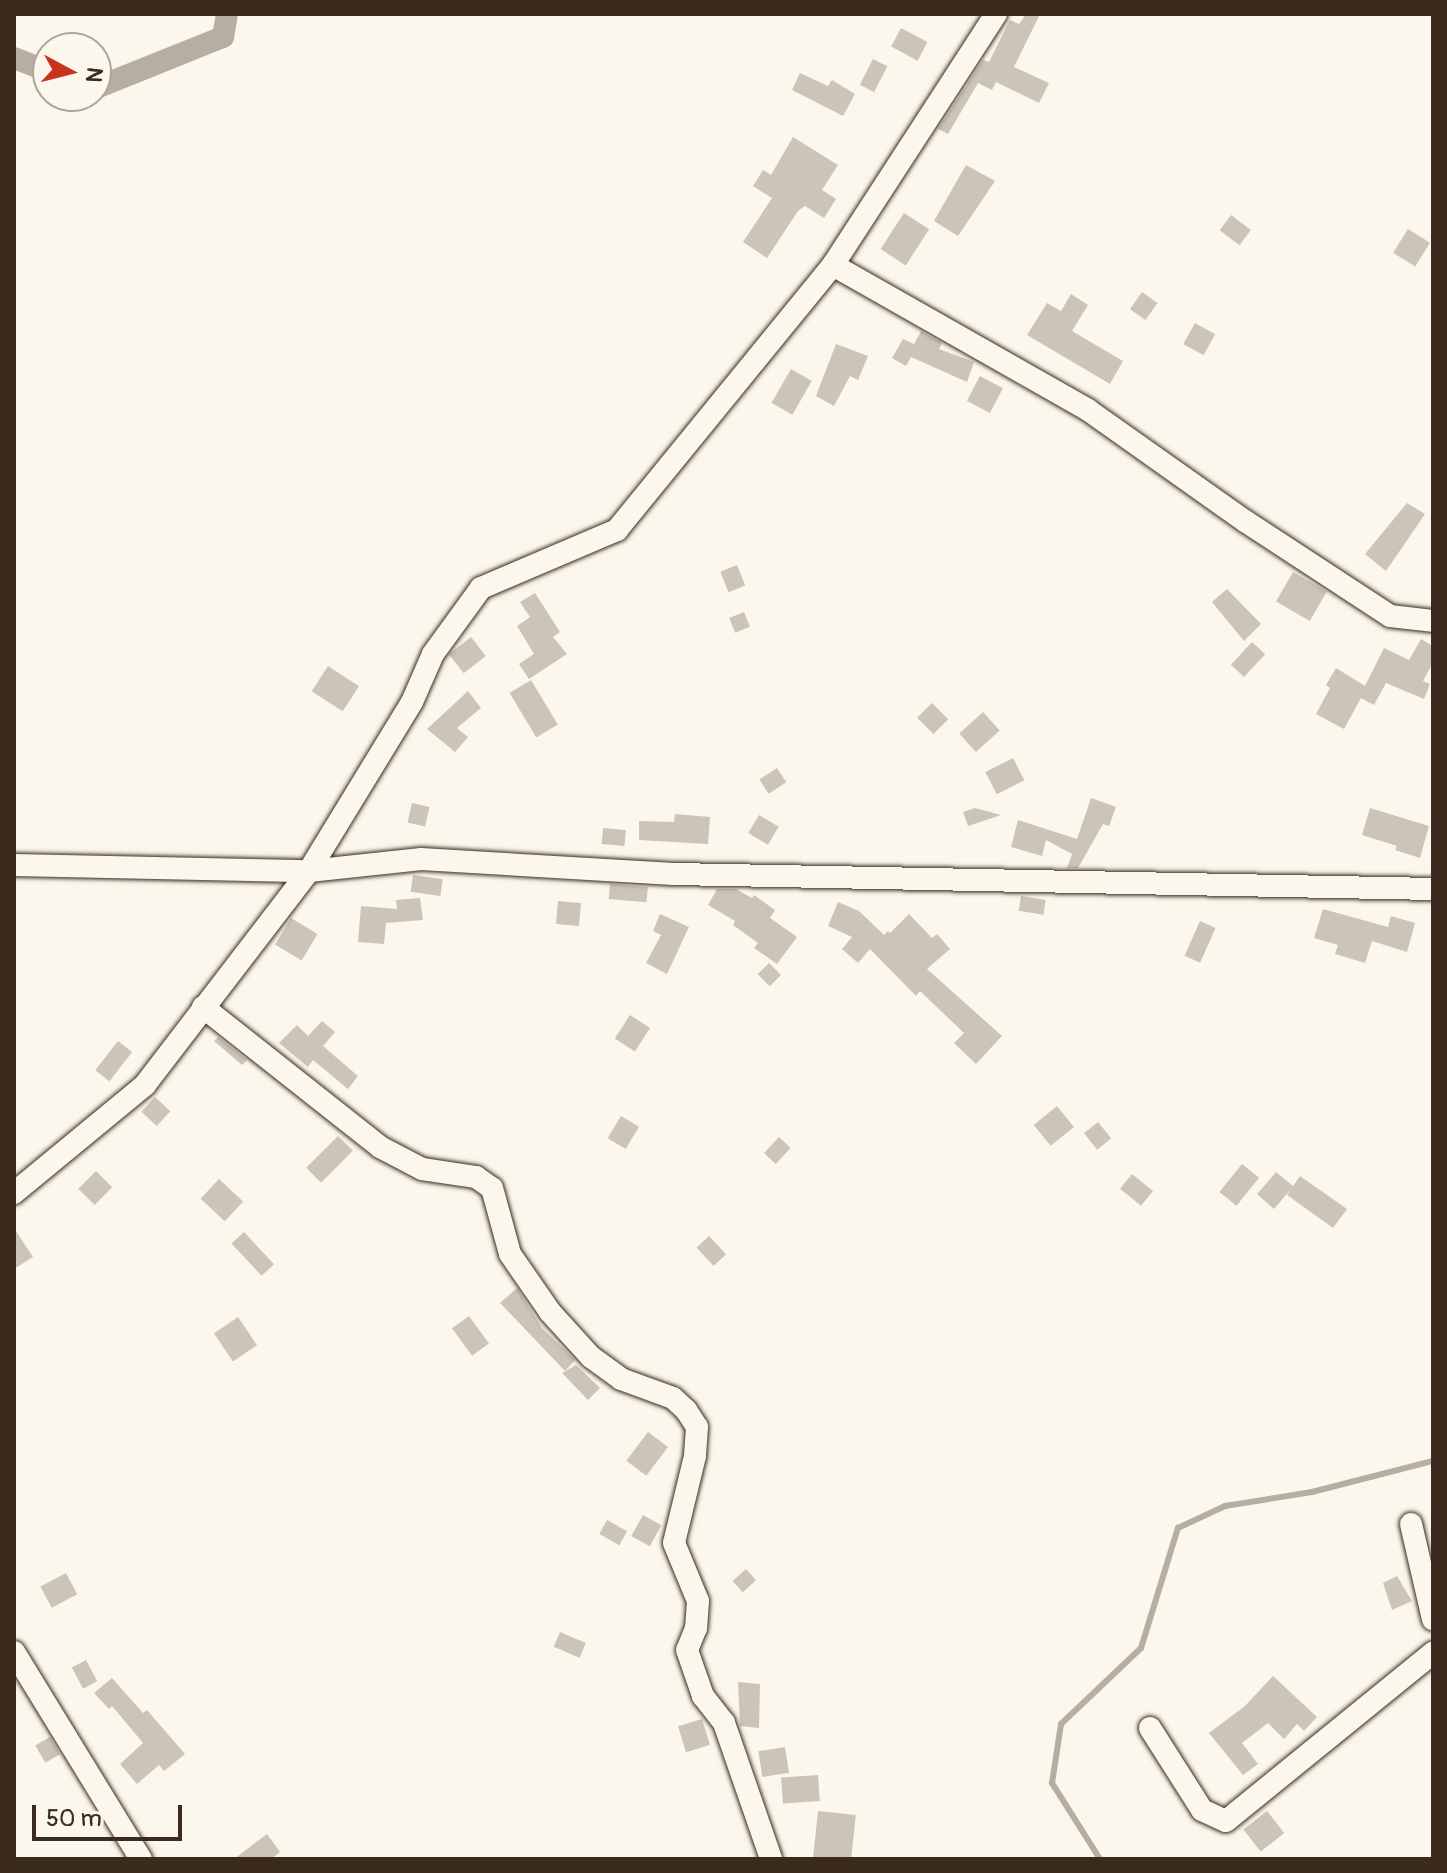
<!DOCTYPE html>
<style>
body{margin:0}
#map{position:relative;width:1447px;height:1873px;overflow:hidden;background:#fbf7ec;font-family:Pangolin,sans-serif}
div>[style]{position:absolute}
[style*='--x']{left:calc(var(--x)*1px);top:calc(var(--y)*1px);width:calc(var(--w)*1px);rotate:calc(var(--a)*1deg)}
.stream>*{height:6px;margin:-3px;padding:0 3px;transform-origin:3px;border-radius:3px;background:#b6aea2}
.canal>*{height:22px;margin:-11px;padding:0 11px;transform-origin:11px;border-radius:11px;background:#b6aea2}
.building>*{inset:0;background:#ccc4b9;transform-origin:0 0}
.roads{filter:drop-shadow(0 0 2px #3b2a1e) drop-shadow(0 0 2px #3b2a1e)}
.minor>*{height:22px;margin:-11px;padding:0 11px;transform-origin:11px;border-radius:11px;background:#fbf7ec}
span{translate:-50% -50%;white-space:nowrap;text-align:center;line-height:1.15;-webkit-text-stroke:8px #fbf7ec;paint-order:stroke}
.frame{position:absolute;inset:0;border:16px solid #3b2a1e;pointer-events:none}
.north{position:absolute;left:32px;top:32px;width:80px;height:80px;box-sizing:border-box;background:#fbf7ec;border:2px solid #aea59a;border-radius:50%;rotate:97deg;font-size:22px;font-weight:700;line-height:32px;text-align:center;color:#3b2a1e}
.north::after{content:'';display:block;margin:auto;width:28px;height:36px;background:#c8321e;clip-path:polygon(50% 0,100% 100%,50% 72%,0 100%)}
.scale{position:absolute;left:32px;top:1805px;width:150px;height:36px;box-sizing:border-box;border:4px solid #3b2a1e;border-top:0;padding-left:10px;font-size:24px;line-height:28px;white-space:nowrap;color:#3b2a1e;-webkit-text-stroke:6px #fbf7ec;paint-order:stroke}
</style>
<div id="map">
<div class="stream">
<i style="--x:1100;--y:1859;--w:90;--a:-122.3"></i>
<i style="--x:1052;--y:1783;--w:60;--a:-81.3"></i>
<i style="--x:1061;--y:1724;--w:110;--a:-43.5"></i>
<i style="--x:1141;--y:1648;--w:126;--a:-72.9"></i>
<i style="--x:1178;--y:1528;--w:52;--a:-25.1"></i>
<i style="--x:1225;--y:1506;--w:88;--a:-9.1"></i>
<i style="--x:1312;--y:1492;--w:125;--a:-14.4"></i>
</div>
<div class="canal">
<i style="--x:14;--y:58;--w:36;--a:21"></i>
<i style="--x:96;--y:88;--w:137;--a:-21.9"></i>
<i style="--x:223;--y:37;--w:23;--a:-80"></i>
</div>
<div class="building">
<i style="clip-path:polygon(1026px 14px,1040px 14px,1014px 67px,1049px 83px,1039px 103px,996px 82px,992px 90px,978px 83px,948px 134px,938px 129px,983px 60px,989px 62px,1010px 20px,1019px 24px)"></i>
<i style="left:901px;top:28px;width:30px;height:21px;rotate:28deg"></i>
<i style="left:873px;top:59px;width:16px;height:29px;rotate:27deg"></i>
<i style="clip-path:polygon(800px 73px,828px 86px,832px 80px,855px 94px,843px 116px,792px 90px)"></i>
<i style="clip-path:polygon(793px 137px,838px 165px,822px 190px,836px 199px,824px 218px,805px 206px,798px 211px,767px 258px,743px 242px,772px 198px,753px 186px,763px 170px,771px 175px)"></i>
<i style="clip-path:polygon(966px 165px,995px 181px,958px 236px,934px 221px)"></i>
<i style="left:904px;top:213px;width:30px;height:43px;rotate:33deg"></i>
<i style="left:1231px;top:215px;width:25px;height:19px;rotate:37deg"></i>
<i style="left:1408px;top:229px;width:26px;height:28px;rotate:32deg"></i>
<i style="left:1142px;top:292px;width:19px;height:21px;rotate:35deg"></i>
<i style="clip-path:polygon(1071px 294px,1088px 305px,1072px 331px,1123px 361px,1110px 384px,1027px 335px,1047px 303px,1061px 311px)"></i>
<i style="left:1195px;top:323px;width:23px;height:24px;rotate:29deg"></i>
<i style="clip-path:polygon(921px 331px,942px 343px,939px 349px,974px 362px,967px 382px,911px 357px,906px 366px,892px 358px,903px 339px,914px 344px)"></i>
<i style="clip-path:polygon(836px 344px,868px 356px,858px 380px,850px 376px,834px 406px,816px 396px)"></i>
<i style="left:791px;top:369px;width:24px;height:39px;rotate:30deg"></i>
<i style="left:980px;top:376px;width:26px;height:28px;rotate:28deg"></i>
<i style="clip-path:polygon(1407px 503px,1425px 514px,1386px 571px,1365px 554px)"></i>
<i style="left:737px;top:565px;width:22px;height:18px;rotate:68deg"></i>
<i style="left:1293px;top:572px;width:39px;height:34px;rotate:30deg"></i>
<i style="clip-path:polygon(1227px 589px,1261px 624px,1244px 641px,1212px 602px)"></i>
<i style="clip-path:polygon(535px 593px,560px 632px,553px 637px,567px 654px,529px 679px,519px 664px,534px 654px,517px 626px,530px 617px,520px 602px)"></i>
<i style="left:744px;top:612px;width:16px;height:16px;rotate:68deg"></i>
<i style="left:471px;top:637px;width:24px;height:28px;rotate:52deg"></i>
<i style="clip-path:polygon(1421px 639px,1433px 646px,1433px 663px,1423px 681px,1430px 684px,1424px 699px,1386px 683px,1374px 705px,1361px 698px,1344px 729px,1316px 714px,1330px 688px,1326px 685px,1336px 668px,1365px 686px,1384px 648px,1409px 660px)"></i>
<i style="left:1252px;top:642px;width:18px;height:31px;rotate:43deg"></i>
<i style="left:328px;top:666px;width:37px;height:30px;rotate:33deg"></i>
<i style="left:531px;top:680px;width:52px;height:25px;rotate:59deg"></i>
<i style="clip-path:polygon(468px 691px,481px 708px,457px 728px,468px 737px,455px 752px,427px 729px)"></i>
<i style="left:932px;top:703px;width:23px;height:21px;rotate:45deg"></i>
<i style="left:983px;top:712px;width:25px;height:32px;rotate:48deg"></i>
<i style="left:1013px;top:758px;width:25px;height:31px;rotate:63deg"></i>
<i style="left:777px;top:768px;width:17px;height:21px;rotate:57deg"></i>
<i style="clip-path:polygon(1091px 798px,1116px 807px,1109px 826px,1103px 824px,1078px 868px,1067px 868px,1072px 854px,1046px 840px,1042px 856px,1011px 847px,1018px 820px,1077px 839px)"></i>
<i style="left:412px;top:803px;width:18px;height:20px;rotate:13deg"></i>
<i style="clip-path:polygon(975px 808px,1001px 815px,968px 826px,963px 812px)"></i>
<i style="clip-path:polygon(1370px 808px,1429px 826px,1420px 858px,1395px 850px,1397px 846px,1362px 835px)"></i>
<i style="clip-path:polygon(675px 814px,710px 817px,708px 844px,639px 840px,639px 821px,674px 822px)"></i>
<i style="left:759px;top:815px;width:23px;height:21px;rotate:31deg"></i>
<i style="left:603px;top:828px;width:23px;height:16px;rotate:5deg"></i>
<i style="left:413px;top:875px;width:30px;height:17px;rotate:8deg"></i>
<i style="left:610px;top:884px;width:38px;height:15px;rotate:5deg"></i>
<i style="clip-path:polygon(717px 889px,736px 889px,752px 898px,754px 895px,775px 910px,770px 918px,797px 937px,777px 964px,754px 948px,758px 943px,733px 925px,735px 921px,708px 905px)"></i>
<i style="left:1021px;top:896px;width:25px;height:15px;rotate:9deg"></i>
<i style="clip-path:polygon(420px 898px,423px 920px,386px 923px,384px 944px,358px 942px,361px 906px,397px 909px,396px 900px)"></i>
<i style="left:558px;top:901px;width:23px;height:23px;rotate:5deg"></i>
<i style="clip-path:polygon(838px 902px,859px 911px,884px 935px,888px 931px,890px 933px,909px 914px,932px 938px,937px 934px,950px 949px,927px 969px,1002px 1036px,976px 1064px,954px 1043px,964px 1033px,920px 991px,916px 996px,870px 949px,858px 963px,842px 949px,852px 937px,828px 926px)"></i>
<i style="clip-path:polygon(1323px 909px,1388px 927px,1391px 916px,1415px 923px,1407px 952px,1372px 941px,1365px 963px,1335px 954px,1338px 945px,1314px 938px)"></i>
<i style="clip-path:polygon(660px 914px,689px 927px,667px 974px,646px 963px,661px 935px,653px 931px)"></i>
<i style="left:291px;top:918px;width:31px;height:31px;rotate:31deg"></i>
<i style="left:1200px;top:921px;width:17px;height:38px;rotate:24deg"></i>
<i style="left:769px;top:963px;width:17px;height:16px;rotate:45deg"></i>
<i style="left:630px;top:1015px;width:24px;height:28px;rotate:33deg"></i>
<i style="clip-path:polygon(322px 1021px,335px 1032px,323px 1046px,358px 1076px,348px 1089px,313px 1060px,308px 1067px,279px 1043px,297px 1025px,308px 1036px)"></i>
<i style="clip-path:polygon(218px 1037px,247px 1060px,242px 1065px,214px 1041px)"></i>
<i style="left:118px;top:1041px;width:18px;height:37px;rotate:38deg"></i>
<i style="left:155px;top:1097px;width:21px;height:20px;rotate:43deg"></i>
<i style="left:1057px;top:1106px;width:27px;height:30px;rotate:51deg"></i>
<i style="left:621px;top:1116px;width:21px;height:26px;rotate:31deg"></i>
<i style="left:1098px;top:1122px;width:21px;height:18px;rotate:51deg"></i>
<i style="left:338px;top:1136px;width:21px;height:45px;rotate:45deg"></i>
<i style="left:779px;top:1137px;width:16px;height:22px;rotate:43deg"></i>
<i style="left:1242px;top:1164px;width:22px;height:36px;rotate:39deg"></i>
<i style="left:96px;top:1171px;width:23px;height:25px;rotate:45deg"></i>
<i style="clip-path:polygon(1276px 1172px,1293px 1186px,1300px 1176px,1347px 1209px,1333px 1228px,1287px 1195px,1291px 1189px,1274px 1209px,1257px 1194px)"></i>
<i style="left:1132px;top:1174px;width:27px;height:19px;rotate:39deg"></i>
<i style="left:219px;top:1179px;width:33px;height:27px;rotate:43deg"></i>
<i style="clip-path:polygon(14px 1228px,33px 1257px,14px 1269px)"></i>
<i style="left:244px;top:1232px;width:44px;height:17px;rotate:47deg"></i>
<i style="left:709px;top:1236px;width:25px;height:17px;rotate:47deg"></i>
<i style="clip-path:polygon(517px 1288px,542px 1328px,575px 1360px,565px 1371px,500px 1303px)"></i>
<i style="left:469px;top:1316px;width:34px;height:21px;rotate:54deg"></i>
<i style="left:238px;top:1317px;width:34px;height:29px;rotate:56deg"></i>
<i style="clip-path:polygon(576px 1365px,600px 1388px,588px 1400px,562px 1373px)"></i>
<i style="left:648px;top:1432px;width:25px;height:36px;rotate:37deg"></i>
<i style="left:643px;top:1515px;width:21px;height:24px;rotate:29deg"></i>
<i style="left:607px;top:1520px;width:23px;height:16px;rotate:29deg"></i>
<i style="left:746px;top:1569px;width:15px;height:18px;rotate:48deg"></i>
<i style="left:66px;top:1573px;width:24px;height:29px;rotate:62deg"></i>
<i style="clip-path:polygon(1397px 1576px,1412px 1601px,1392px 1610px,1383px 1583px)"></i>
<i style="left:560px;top:1632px;width:28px;height:16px;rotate:23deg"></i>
<i style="left:86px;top:1660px;width:24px;height:16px;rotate:62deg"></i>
<i style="clip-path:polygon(1273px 1676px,1317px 1717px,1304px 1731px,1297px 1724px,1284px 1739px,1268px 1723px,1242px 1743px,1258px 1764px,1243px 1775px,1209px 1733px,1245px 1706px)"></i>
<i style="clip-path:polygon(112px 1678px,143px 1713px,147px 1710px,185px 1754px,164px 1771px,159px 1765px,137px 1784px,120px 1764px,143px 1743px,112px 1706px,109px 1709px,94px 1693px)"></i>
<i style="clip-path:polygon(738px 1682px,760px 1684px,759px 1728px,740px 1726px)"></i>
<i style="left:702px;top:1719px;width:27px;height:25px;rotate:73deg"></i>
<i style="left:50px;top:1737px;width:20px;height:17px;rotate:60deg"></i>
<i style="left:785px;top:1747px;width:26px;height:27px;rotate:81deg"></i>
<i style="left:818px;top:1775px;width:26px;height:37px;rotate:86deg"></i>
<i style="left:818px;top:1811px;width:38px;height:48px;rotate:6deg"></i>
<i style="left:1267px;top:1811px;width:28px;height:30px;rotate:52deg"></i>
<i style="clip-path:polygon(267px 1834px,280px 1852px,271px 1859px,234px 1859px)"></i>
</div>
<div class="roads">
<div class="minor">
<i style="--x:996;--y:14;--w:299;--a:123"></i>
<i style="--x:833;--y:265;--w:342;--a:129.2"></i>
<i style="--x:617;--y:530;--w:148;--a:156.9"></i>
<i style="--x:481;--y:588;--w:82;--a:126"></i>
<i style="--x:433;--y:654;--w:52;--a:113.6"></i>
<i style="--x:412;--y:702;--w:198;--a:121.4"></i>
<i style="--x:309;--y:871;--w:113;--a:-6.1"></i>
<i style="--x:421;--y:859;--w:253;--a:3.4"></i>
<i style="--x:674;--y:874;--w:759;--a:1.13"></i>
<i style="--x:833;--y:265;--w:293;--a:29.6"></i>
<i style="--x:1088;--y:410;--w:192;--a:35.3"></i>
<i style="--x:1245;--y:521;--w:173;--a:33.2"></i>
<i style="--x:1390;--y:616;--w:43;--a:6.6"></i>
<i style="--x:14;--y:865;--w:295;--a:1.2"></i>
<i style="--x:309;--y:871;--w:270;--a:127.5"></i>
<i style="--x:145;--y:1085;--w:170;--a:140.5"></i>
<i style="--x:203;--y:1007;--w:226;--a:38.3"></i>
<i style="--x:380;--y:1147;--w:47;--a:27.6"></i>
<i style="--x:422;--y:1169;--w:55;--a:8.4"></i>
<i style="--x:476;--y:1177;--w:19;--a:35"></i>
<i style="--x:492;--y:1188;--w:68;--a:74.7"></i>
<i style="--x:510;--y:1254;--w:70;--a:55.4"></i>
<i style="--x:550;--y:1312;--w:61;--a:47.7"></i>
<i style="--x:591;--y:1357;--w:37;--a:36"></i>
<i style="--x:621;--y:1379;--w:55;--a:20.1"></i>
<i style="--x:673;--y:1398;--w:18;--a:43"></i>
<i style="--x:686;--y:1410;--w:20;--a:57"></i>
<i style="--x:697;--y:1427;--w:29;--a:94"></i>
<i style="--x:695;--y:1456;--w:89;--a:103.6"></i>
<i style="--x:674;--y:1543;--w:63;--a:67.5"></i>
<i style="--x:698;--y:1601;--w:27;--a:94"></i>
<i style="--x:696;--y:1628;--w:24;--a:112"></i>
<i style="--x:687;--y:1650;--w:49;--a:70.8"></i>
<i style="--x:703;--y:1696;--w:34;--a:52"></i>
<i style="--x:724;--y:1723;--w:144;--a:70.9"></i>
<i style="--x:1411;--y:1524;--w:98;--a:77"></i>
<i style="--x:14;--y:1652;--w:243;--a:58.5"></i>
<i style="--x:1150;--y:1728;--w:97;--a:57.6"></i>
<i style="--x:1202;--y:1810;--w:26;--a:25"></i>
<i style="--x:1226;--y:1821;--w:267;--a:-39.1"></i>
</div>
</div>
<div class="frame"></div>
<div class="north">N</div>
<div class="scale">50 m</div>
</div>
